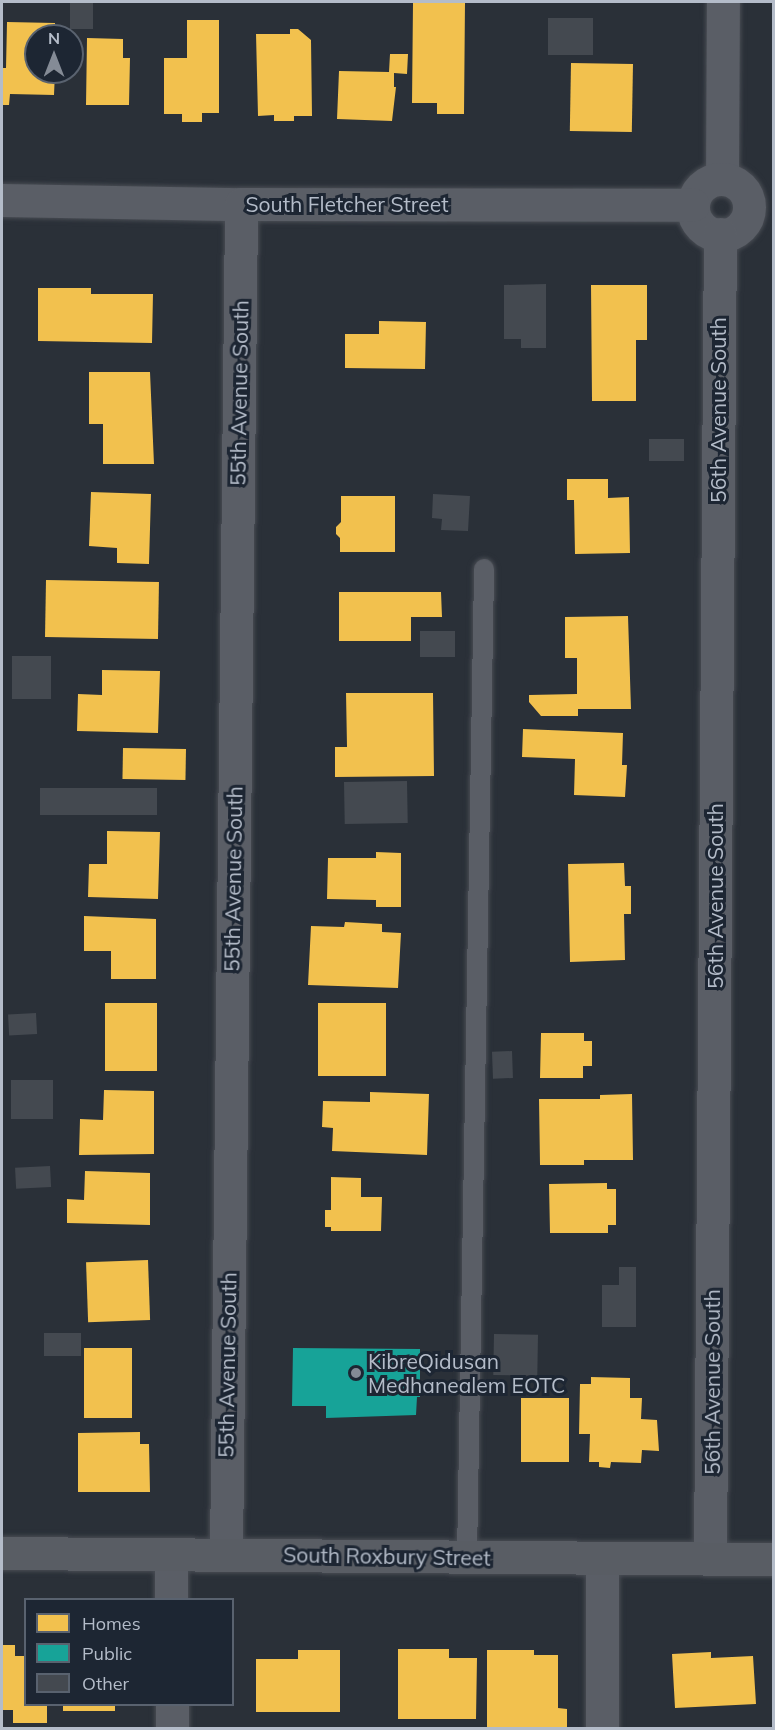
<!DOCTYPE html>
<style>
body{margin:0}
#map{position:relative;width:775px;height:1730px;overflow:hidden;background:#2a3038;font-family:Mulish,sans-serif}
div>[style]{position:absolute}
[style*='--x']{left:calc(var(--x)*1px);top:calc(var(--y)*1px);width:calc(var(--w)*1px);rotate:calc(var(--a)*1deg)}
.homes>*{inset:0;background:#f2c14e;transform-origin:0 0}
.public>*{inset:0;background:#17a398}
.building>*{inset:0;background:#444950;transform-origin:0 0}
.roads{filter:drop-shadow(0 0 2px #484c53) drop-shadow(0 0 2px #484c53)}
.lane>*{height:20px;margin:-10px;padding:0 10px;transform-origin:10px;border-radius:10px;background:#5a5e66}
.street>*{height:33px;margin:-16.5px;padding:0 16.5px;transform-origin:16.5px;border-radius:16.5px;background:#5a5e66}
.street>.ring{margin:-16.5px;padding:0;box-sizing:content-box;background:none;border:33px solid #5a5e66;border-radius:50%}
.secondary>*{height:33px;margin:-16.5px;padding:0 16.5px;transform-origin:16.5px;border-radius:16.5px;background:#595d64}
.dots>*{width:16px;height:16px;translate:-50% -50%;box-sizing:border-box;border:3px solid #1d2633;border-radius:50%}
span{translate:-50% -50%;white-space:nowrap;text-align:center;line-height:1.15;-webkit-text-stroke:6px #1d2633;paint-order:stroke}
.street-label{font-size:21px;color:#b4bcc9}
.poi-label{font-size:21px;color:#b4bcc9}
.left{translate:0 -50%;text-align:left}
.frame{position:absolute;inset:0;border:3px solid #b4bcc9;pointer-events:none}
.legend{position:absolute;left:24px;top:1598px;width:210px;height:108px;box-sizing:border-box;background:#1d2633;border:2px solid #59626f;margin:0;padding:8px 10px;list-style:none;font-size:18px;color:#b4bcc9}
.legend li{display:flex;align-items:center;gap:12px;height:30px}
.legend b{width:30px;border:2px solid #59626f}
.north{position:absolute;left:24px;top:24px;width:60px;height:60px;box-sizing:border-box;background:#1d2633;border:2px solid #59626f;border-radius:50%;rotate:0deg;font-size:16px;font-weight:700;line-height:24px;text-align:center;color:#b4bcc9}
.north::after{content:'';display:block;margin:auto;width:21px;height:27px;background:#848b96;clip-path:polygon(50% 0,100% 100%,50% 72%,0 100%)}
</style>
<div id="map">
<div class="homes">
<i style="clip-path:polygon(413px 2px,465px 2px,464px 114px,437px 114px,437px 103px,412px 103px)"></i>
<i style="clip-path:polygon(187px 20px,219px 20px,219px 113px,202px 113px,202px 122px,182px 122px,182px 114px,164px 114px,164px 58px,187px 58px)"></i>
<i style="clip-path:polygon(7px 22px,55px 23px,55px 36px,36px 36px,36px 72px,55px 72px,54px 95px,10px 94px,9px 105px,2px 105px,2px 68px,6px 68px)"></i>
<i style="clip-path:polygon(290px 29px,298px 29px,311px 40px,312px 116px,294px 116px,294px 121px,274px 121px,274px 115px,258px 116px,256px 34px,290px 34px)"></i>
<i style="clip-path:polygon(87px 38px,123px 39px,123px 58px,130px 58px,129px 105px,86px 105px)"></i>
<i style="clip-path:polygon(390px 54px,408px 54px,407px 74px,394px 73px,394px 87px,396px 87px,392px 121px,337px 119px,339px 71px,389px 72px)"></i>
<i style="left:571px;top:63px;width:62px;height:68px;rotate:1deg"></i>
<i style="clip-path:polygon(591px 285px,647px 285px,647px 340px,636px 340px,636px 401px,592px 401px)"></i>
<i style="clip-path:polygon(38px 288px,91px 288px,91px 294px,153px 294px,152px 343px,38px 341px)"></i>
<i style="clip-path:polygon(379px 321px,426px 322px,425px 369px,345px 368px,345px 334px,379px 334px)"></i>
<i style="clip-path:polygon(89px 372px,150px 372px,154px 464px,103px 464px,103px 424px,89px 424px)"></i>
<i style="clip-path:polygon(567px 479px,608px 479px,608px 498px,629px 497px,630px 553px,575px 554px,574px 500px,567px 500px)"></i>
<i style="clip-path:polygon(91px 492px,151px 494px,149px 564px,117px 563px,117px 548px,89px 546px)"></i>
<i style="clip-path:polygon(341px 496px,395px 496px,395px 552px,340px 552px,340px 538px,336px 534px,336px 527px,341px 522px)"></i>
<i style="left:46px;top:580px;width:113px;height:57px;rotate:1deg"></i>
<i style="clip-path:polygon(339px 592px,441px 592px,442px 617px,411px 617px,411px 641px,339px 641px)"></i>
<i style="clip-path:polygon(628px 616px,631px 709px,578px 709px,578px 716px,541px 716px,529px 702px,529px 695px,577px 694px,577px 658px,565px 658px,565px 617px)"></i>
<i style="clip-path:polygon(102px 670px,160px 671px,158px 733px,77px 731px,78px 694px,102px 695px)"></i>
<i style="clip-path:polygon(346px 693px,433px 693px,434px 776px,335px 777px,335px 747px,347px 747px)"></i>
<i style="clip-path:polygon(523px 729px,623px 733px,622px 765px,627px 765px,625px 797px,574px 795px,575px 759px,522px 757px)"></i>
<i style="left:123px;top:748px;width:63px;height:31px;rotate:1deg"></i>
<i style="clip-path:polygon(107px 831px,160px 832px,158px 899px,88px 897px,89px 864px,107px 864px)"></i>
<i style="clip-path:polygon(376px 852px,401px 853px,401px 907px,376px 907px,376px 900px,327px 899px,328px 858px,376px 858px)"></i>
<i style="clip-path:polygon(624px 863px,625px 886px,631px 886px,631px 914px,624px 914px,625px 960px,570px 962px,568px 864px)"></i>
<i style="clip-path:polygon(84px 916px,156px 919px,156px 979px,111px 979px,111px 951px,84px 951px)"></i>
<i style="clip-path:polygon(345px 922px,382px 924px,382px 932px,401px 933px,398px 988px,308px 985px,311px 926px,344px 927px)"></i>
<i style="left:105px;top:1003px;width:52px;height:68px"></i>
<i style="left:318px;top:1003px;width:68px;height:73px"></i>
<i style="clip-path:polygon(541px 1033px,584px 1033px,584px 1041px,592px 1041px,592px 1066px,583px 1066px,583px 1078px,540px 1078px)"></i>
<i style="clip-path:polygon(104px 1090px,154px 1091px,154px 1154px,79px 1155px,80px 1119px,103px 1120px)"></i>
<i style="clip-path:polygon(370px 1092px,429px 1094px,427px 1155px,332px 1151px,333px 1128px,322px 1127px,323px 1101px,370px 1102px)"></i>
<i style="clip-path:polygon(632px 1094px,633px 1160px,584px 1160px,584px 1165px,540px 1165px,539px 1099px,600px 1099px,600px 1095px)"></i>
<i style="clip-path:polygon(85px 1171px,150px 1173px,150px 1225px,67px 1223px,67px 1199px,84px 1200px)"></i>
<i style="clip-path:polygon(331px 1177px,361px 1178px,361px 1197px,382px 1197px,381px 1231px,331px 1231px,331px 1227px,325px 1227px,325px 1210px,331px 1210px)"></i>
<i style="clip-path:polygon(607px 1183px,607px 1189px,616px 1189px,616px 1225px,608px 1225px,608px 1233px,550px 1233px,549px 1184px)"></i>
<i style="left:148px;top:1260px;width:60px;height:62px;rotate:88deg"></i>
<i style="left:84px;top:1348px;width:48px;height:70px"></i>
<i style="clip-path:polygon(591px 1377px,630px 1378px,630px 1398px,642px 1398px,641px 1419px,657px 1420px,659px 1451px,642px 1450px,641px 1463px,611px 1462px,610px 1468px,599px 1467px,599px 1462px,589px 1462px,590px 1434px,579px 1434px,580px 1384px,591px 1384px)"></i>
<i style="left:521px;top:1398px;width:48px;height:64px"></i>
<i style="clip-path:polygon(140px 1432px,140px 1444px,149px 1444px,150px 1492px,78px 1492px,78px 1433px)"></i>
<i style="clip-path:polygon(2px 1645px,15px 1645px,15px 1656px,26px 1656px,26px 1704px,47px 1704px,47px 1723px,13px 1723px,13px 1710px,2px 1710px)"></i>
<i style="clip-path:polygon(398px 1649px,449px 1649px,449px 1658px,477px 1658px,476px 1719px,398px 1719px)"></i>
<i style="clip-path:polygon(298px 1650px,340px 1650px,340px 1712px,256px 1712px,256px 1659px,298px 1659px)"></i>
<i style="clip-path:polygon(487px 1650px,534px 1650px,534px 1655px,558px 1655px,558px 1708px,567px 1709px,567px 1728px,487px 1728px)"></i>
<i style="clip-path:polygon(711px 1652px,711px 1658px,753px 1656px,756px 1704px,675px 1708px,672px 1654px)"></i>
<i style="left:63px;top:1704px;width:52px;height:7px"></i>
</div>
<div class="public">
<i style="clip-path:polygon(293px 1348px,420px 1349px,420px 1397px,417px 1397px,416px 1415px,326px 1418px,326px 1406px,292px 1406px)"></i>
</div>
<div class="building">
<i style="left:70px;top:2px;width:23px;height:27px"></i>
<i style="left:548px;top:18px;width:45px;height:37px"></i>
<i style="clip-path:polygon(546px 284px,546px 348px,521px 348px,521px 339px,504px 339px,504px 285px)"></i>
<i style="left:684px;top:439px;width:22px;height:35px;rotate:90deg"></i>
<i style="clip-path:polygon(433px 494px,470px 496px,468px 531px,441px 530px,442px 519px,432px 518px)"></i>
<i style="left:420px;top:631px;width:35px;height:26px"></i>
<i style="left:12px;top:656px;width:39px;height:43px"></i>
<i style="left:407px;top:781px;width:42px;height:63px;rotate:89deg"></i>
<i style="left:40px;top:788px;width:117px;height:27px"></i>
<i style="left:36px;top:1013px;width:21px;height:28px;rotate:87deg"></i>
<i style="left:512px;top:1051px;width:27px;height:20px;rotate:88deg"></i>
<i style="left:11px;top:1080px;width:42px;height:39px"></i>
<i style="left:50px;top:1166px;width:21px;height:35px;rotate:87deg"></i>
<i style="clip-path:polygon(619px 1267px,636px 1267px,636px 1327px,602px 1327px,602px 1285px,619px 1285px)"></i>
<i style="left:81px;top:1333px;width:23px;height:37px;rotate:90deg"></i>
<i style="left:494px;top:1334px;width:44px;height:41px;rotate:1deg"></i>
</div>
<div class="roads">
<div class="lane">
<i style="--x:467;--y:1557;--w:988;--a:-89.01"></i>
</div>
<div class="street">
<i style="--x:722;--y:179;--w:177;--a:-89.7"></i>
<i class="ring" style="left:693px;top:179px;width:23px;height:23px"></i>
<i style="--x:2;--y:200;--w:239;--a:1"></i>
<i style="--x:241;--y:204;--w:452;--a:0.1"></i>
<i style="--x:171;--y:1554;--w:46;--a:90"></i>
<i style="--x:226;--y:1554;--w:1350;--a:-89.36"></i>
<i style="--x:602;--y:1558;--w:170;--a:90"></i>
<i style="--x:710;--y:1559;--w:1325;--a:-89.57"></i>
<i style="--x:172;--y:1704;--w:24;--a:90"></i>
</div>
<div class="secondary">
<i style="--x:2;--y:1553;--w:772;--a:0.45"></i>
</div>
</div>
<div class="dots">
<i style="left:356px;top:1373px;background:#848b96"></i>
</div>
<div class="street-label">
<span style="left:347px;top:204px">South Fletcher Street</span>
<span style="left:239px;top:393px;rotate:-89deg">55th Avenue South</span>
<span style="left:718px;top:410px;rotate:-90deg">56th Avenue South</span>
<span style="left:233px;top:879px;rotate:-89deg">55th Avenue South</span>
<span style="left:715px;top:896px;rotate:-90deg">56th Avenue South</span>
<span style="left:227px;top:1365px;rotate:-89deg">55th Avenue South</span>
<span style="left:712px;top:1382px;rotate:-90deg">56th Avenue South</span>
<span style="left:387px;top:1556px;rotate:1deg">South Roxbury Street</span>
</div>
<div class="poi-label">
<span class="left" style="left:368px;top:1373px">KibreQidusan<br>Medhanealem EOTC</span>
</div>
<div class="frame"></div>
<ul class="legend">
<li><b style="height:16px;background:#f2c14e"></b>Homes</li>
<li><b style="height:16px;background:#17a398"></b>Public</li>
<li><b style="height:16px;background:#444950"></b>Other</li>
</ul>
<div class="north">N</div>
</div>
